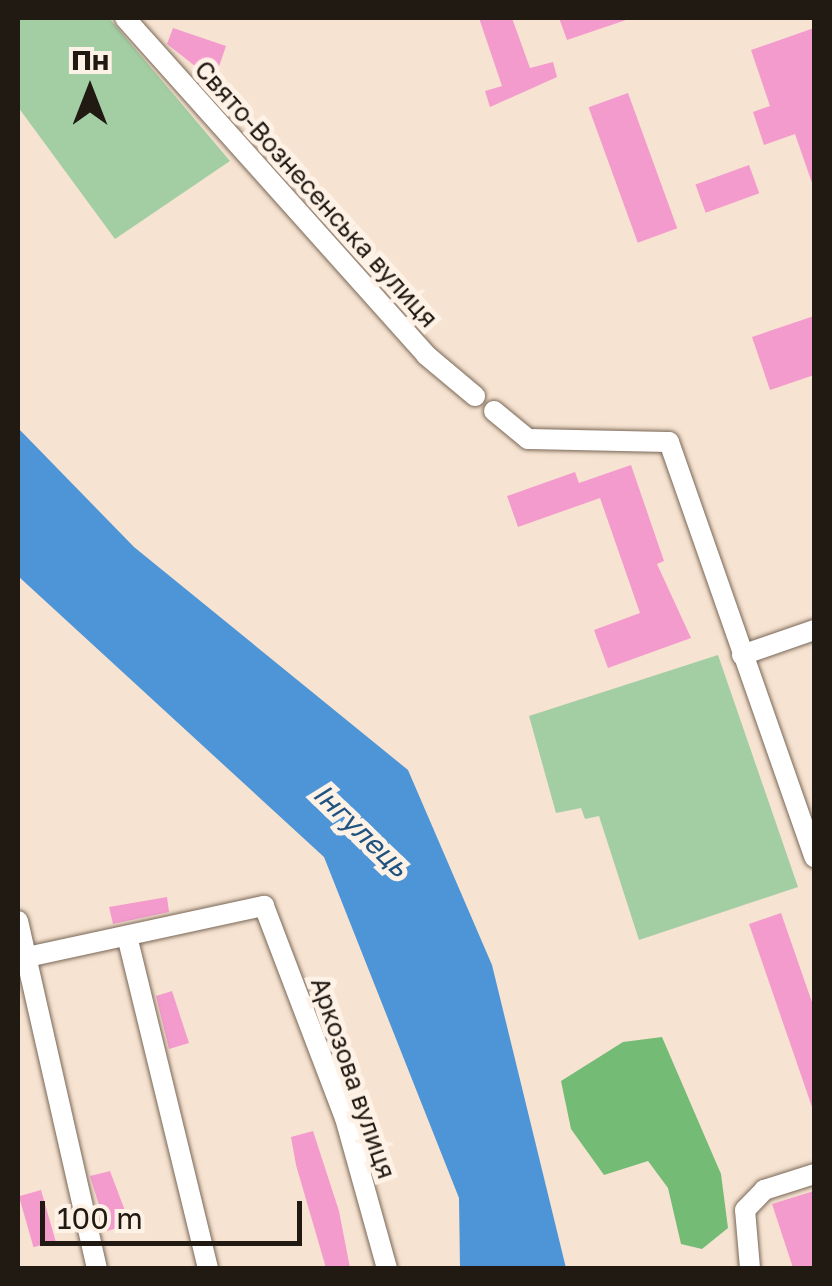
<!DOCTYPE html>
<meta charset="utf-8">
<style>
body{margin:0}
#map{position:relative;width:832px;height:1286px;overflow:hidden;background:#f7e3d1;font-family:"Golos Text",sans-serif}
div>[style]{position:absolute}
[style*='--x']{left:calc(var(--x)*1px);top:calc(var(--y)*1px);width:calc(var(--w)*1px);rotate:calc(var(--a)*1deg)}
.green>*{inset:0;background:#a3cea3}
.forest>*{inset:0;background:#74bb76}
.water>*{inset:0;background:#4d95d6}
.building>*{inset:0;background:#f49bcd;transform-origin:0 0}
.roads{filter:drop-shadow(0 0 2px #786757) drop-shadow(0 0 2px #786757)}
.street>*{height:20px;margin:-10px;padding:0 10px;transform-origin:10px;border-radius:10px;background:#fff}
span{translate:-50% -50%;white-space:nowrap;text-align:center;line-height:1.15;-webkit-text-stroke:10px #fef1e6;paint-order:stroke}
.street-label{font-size:25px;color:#211a13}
.water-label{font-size:28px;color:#20537f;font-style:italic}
.frame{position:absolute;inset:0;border:20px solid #211a13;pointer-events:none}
.north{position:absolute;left:40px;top:40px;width:100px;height:100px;-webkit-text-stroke:8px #fef1e6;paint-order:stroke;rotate:0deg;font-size:28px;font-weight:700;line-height:40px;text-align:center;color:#211a13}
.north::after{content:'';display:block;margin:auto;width:35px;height:45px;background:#211a13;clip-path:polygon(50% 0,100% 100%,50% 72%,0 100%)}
.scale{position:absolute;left:40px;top:1201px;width:262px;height:45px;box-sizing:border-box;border:5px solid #211a13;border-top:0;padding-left:12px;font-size:30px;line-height:35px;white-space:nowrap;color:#211a13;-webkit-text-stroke:8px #fef1e6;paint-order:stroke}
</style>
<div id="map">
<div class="green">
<i style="clip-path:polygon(18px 18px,109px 18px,230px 161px,115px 239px,18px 107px)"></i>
<i style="clip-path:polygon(718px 655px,798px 887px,639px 940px,599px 816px,585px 819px,581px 808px,556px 813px,529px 716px)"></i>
</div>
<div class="forest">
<i style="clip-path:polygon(662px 1037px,721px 1174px,728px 1228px,702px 1249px,681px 1244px,668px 1188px,648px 1161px,604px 1175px,571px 1129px,561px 1081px,623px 1042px)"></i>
</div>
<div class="water">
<i style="clip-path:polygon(18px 428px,134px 547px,408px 770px,492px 965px,566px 1268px,460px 1268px,459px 1198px,324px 857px,18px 576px)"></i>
</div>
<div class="building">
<i style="clip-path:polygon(479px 18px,512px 18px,530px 68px,553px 62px,557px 77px,490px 107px,485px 91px,502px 86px)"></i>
<i style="clip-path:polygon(559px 18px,625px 18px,626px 20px,567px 40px)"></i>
<i style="clip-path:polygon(173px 28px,226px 46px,214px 81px,167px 44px)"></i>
<i style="clip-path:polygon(814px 28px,814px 183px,812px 183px,795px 134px,764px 145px,753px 112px,770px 106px,751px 50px)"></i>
<i style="left:628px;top:93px;width:144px;height:42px;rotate:70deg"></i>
<i style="left:749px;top:165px;width:30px;height:57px;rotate:70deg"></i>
<i style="clip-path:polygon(814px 316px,814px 375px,770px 390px,752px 337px)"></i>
<i style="clip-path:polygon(631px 465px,664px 561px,657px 564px,691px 638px,608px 668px,594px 630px,640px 613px,600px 498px,518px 527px,507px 496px,575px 472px,579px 483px)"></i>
<i style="clip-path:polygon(167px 897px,169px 912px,113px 924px,109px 907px)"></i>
<i style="clip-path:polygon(781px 913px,814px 1008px,812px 1107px,749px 924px)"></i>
<i style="clip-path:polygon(172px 991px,189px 1043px,169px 1049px,156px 996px)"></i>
<i style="clip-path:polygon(313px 1131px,339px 1211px,350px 1268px,326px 1268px,296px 1165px,291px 1137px)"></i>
<i style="clip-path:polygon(110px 1171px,130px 1224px,107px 1231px,90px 1176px)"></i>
<i style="left:41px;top:1190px;width:53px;height:23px;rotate:74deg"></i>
<i style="clip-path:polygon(814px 1191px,814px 1268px,793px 1268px,772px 1204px)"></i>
</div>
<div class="roads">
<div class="street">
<i style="--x:125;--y:18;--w:452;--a:48.2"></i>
<i style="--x:426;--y:355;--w:64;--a:39.9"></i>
<i style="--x:494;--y:411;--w:44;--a:39.5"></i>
<i style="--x:528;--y:439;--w:141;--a:1.2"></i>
<i style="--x:669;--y:442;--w:440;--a:70.7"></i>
<i style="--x:742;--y:655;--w:76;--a:-19.1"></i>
<i style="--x:18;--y:921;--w:356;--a:77.2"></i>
<i style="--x:127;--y:936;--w:342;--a:76.3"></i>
<i style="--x:18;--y:959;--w:252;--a:-12.2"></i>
<i style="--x:264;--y:906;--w:227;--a:69.1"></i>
<i style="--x:345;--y:1118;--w:156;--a:74.4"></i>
<i style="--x:750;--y:1268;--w:58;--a:-94.9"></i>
<i style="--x:745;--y:1210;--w:28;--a:-46"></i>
<i style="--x:764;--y:1190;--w:52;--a:-17.7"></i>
</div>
</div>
<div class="street-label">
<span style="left:316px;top:194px;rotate:48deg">Свято-Вознесенська вулиця</span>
<span style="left:353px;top:1078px;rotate:71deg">Аркозова вулиця</span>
</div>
<div class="water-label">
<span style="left:361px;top:830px;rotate:44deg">Інгулець</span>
</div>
<div class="frame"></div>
<div class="north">Пн</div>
<div class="scale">100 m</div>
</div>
